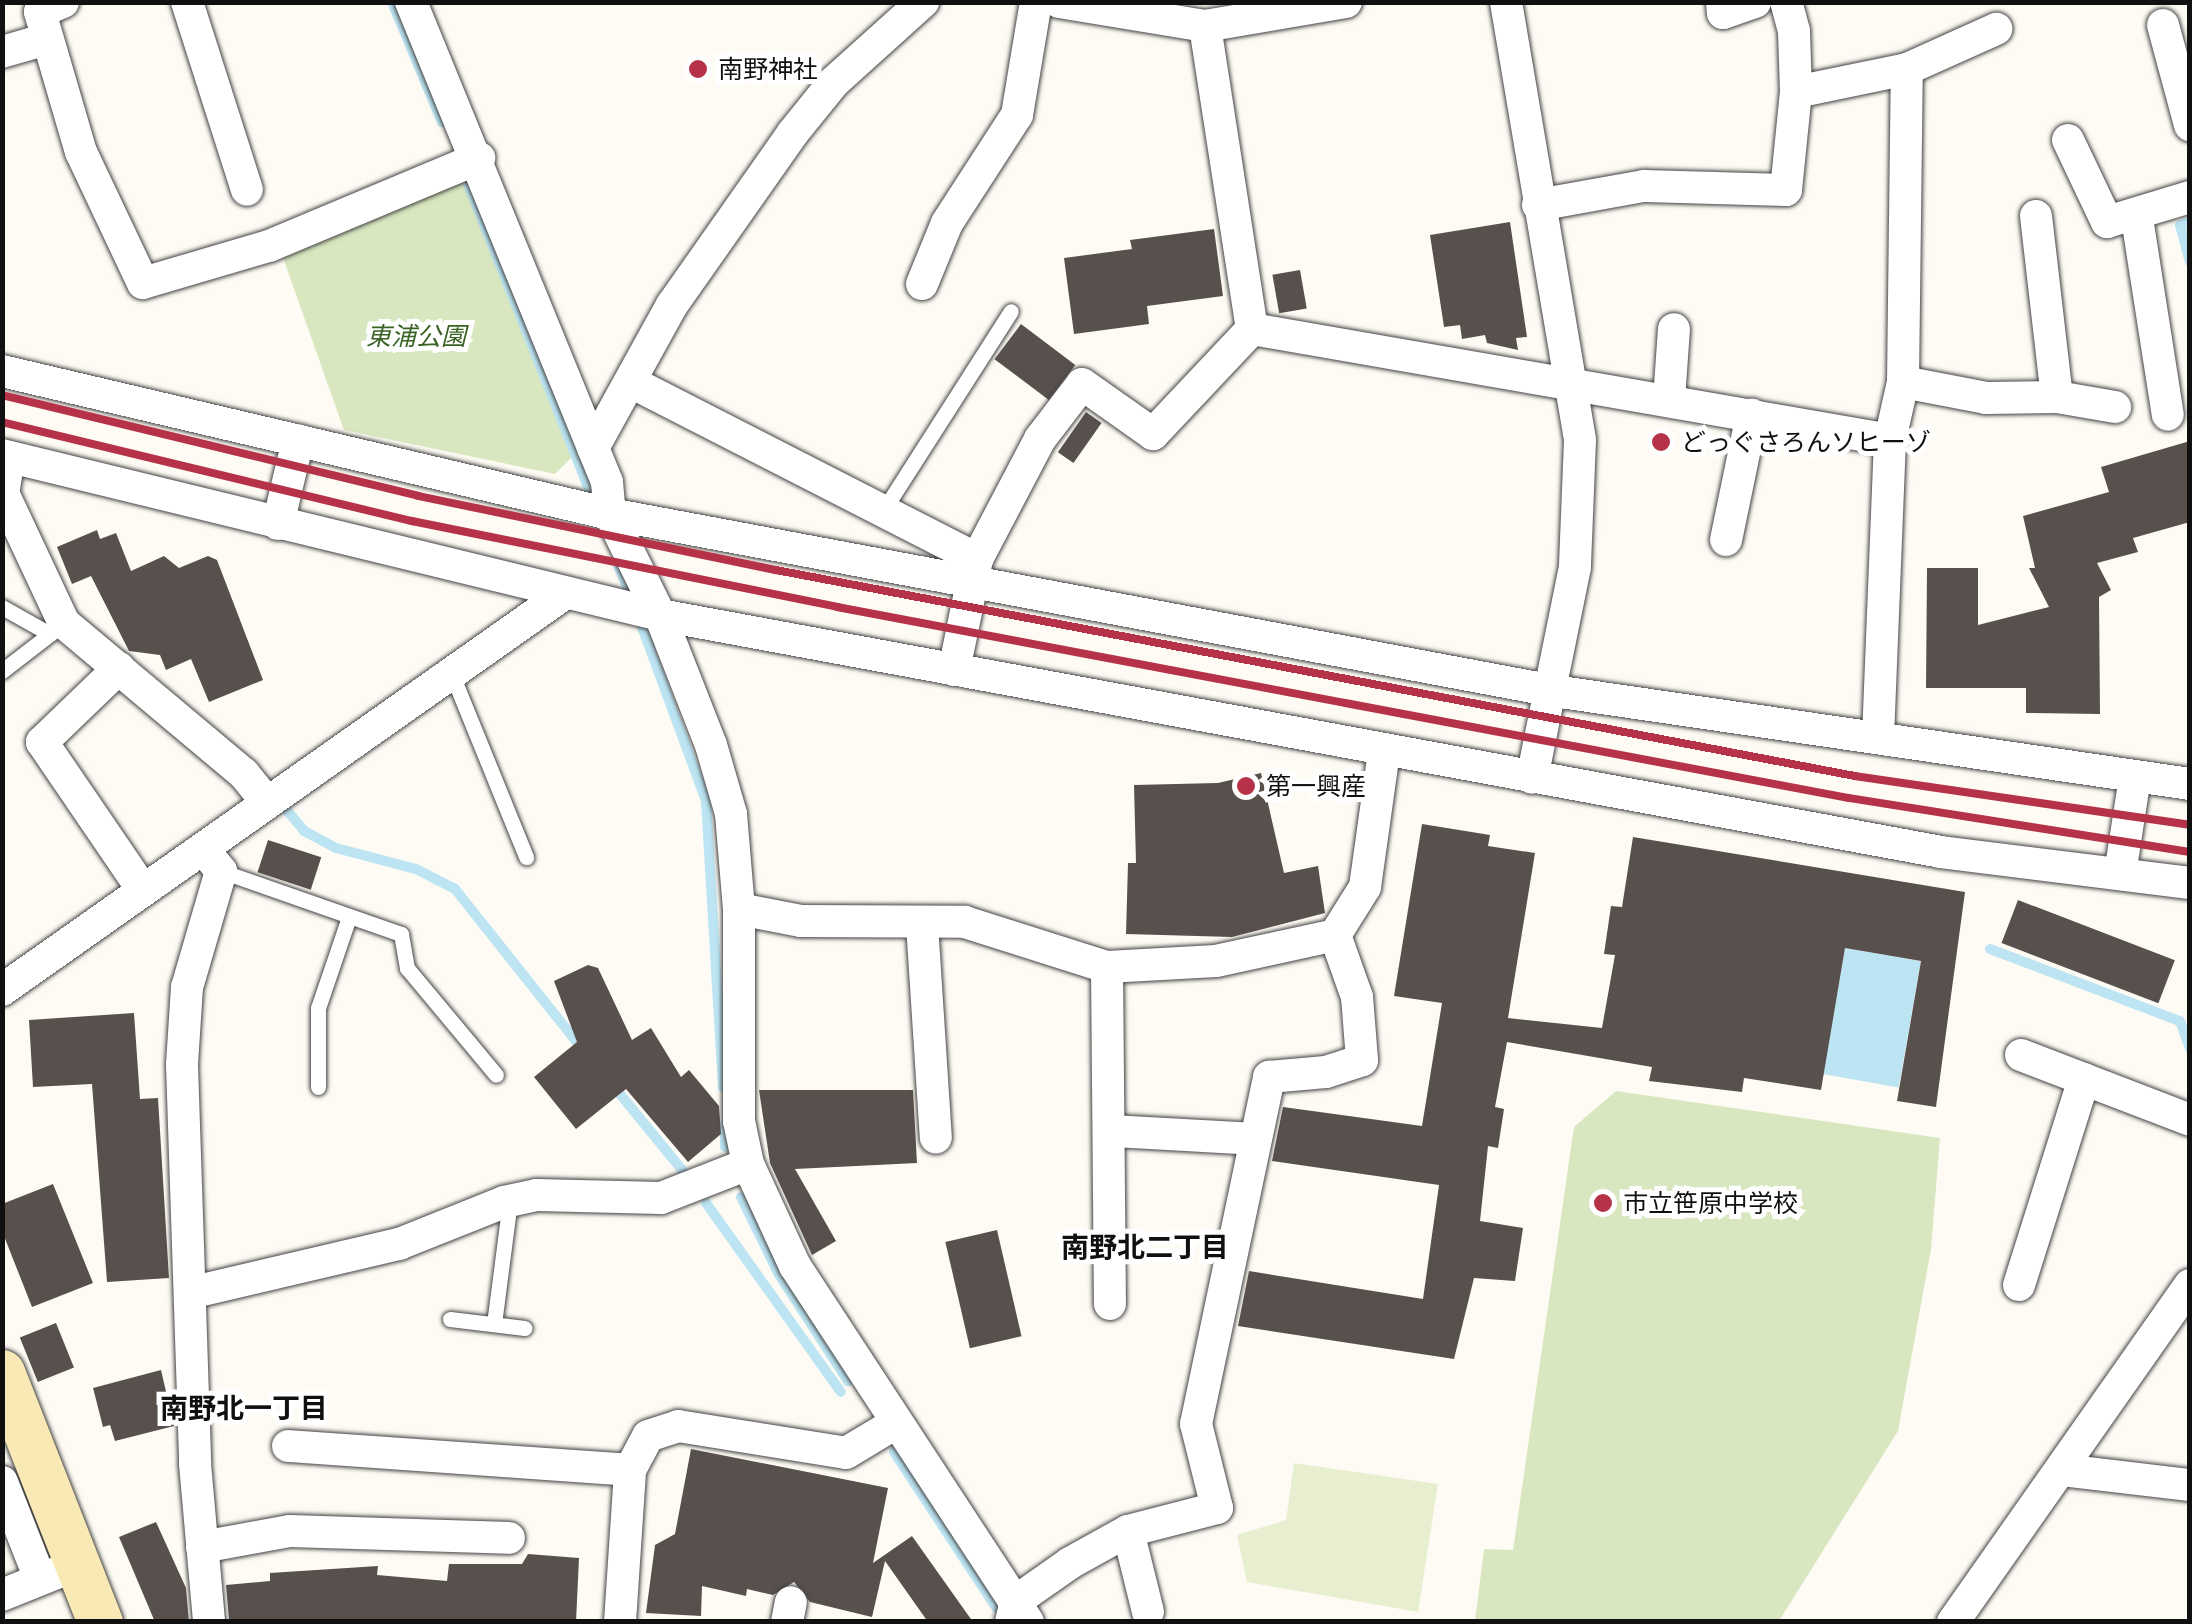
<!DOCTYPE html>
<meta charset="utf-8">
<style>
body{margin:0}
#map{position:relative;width:2192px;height:1624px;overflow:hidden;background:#fefbf4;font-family:"PT Serif","Noto Sans JP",serif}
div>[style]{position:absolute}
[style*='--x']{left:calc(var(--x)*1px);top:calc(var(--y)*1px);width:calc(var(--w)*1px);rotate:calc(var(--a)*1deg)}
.green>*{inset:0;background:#d8e7bf}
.pitch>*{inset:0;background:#e8efd0}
.water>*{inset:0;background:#bce4f2;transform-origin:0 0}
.stream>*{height:10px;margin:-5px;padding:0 5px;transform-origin:5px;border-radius:5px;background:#bce4f2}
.building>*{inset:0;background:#58504d;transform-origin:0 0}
.roads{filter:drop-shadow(0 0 2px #434343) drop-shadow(0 0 2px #434343)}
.lane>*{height:15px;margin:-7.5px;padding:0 7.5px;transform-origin:7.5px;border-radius:7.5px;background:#fff}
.street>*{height:32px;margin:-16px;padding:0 16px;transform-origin:16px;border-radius:16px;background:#fff}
.secondary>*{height:45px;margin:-22.5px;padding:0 22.5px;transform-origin:22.5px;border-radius:22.5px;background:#f9e9b4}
.rail>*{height:8px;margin:-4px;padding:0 4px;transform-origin:4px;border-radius:4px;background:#b63248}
.dots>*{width:28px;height:28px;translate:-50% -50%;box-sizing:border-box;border:5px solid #fff;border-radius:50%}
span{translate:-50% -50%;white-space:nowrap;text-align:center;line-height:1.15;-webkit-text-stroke:10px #fff;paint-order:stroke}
.poi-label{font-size:25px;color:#101010}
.left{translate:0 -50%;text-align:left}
.park-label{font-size:25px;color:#396324;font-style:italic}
.neighbourhood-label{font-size:28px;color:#101010;font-weight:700}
.frame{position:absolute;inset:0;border:5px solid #101010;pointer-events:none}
</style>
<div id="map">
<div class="green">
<i style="clip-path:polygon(463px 182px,572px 457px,555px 474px,344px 430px,281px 252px)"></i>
<i style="clip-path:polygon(1616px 1091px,1940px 1138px,1931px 1249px,1898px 1431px,1779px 1621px,1475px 1621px,1484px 1549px,1513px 1550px,1574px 1127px)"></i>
</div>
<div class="pitch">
<i style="clip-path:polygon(1294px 1463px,1438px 1484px,1418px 1612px,1247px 1582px,1237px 1535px,1286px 1520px)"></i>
</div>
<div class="water">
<i style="left:1845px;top:948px;width:77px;height:128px;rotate:10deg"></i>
</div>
<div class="stream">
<i style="--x:392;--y:2;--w:130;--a:67.4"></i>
<i style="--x:468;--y:184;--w:343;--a:68.4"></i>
<i style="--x:2190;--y:222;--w:10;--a:163"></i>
<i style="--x:2180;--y:225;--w:38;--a:75"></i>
<i style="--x:618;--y:565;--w:38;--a:68"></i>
<i style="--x:638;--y:616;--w:197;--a:69.8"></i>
<i style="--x:706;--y:801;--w:287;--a:86.6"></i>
<i style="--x:285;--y:808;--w:30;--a:50"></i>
<i style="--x:304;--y:831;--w:36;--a:28"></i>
<i style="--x:336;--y:848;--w:83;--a:14.7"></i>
<i style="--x:416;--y:869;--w:44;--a:27.1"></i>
<i style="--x:455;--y:889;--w:207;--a:51.5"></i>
<i style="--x:1990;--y:949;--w:203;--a:20.8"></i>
<i style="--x:2180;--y:1021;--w:30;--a:70"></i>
<i style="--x:611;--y:1083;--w:114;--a:50.7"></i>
<i style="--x:725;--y:1124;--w:23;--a:90"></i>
<i style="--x:741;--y:1197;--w:85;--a:64"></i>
<i style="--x:778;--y:1273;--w:129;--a:57.1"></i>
<i style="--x:706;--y:1203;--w:232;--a:54.5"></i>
<i style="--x:894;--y:1452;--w:186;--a:56.7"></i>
</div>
<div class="building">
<i style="clip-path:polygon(1510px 222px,1527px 337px,1516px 338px,1518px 350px,1487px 343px,1485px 335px,1462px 339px,1460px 325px,1444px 327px,1430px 235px)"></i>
<i style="clip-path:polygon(1214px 229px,1223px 296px,1147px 306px,1149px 324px,1074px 334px,1064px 258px,1132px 249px,1130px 240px)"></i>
<i style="left:1300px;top:270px;width:39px;height:28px;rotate:80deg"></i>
<i style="left:1021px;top:324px;width:68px;height:44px;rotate:37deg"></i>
<i style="left:1086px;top:412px;width:19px;height:49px;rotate:35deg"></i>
<i style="clip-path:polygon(2190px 441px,2190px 522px,2133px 538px,2138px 552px,2097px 563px,2111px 590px,2099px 597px,2100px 714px,2026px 713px,2026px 688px,1926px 688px,1927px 568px,1978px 568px,1978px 625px,2049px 607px,2029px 568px,2035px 568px,2023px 516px,2109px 492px,2101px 467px)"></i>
<i style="clip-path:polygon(97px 530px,100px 539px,116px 533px,131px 571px,164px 556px,179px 568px,208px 556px,217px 560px,263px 680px,209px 702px,191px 659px,166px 670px,160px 655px,129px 651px,91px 576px,72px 584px,57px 547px)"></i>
<i style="clip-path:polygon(1261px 773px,1284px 873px,1318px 866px,1325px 913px,1232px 937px,1126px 934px,1128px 863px,1136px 863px,1134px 785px,1218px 783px)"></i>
<i style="clip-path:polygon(1422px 824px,1490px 835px,1488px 846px,1535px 853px,1508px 1018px,1602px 1028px,1615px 955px,1604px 954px,1611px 906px,1622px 907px,1633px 837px,1965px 892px,1936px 1107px,1897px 1101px,1921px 961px,1845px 948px,1821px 1090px,1744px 1078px,1742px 1092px,1649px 1081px,1652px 1067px,1507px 1042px,1495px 1107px,1504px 1109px,1498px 1148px,1488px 1146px,1480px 1221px,1523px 1228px,1515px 1281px,1474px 1278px,1454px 1359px,1238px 1326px,1249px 1271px,1423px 1299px,1439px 1185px,1272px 1161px,1283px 1107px,1422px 1126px,1442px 1003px,1394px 996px)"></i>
<i style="left:268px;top:840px;width:56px;height:34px;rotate:18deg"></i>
<i style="left:2018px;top:900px;width:168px;height:46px;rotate:21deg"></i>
<i style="clip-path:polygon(588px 965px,598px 968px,632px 1040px,651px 1028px,681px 1077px,689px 1070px,719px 1106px,721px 1134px,688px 1162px,626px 1089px,576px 1129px,534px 1077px,577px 1042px,554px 981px)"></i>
<i style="clip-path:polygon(134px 1013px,140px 1099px,158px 1098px,169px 1278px,107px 1282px,92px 1084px,33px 1087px,29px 1020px)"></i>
<i style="clip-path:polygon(759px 1090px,913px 1090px,917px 1163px,795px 1169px,836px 1241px,812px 1255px,770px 1163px)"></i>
<i style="clip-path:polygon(53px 1184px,93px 1283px,32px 1307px,2px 1231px,2px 1204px)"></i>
<i style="left:997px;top:1230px;width:109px;height:53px;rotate:77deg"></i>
<i style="left:56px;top:1323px;width:48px;height:39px;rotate:68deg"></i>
<i style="clip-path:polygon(161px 1370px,174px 1426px,115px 1441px,110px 1425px,103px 1427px,93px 1388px)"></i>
<i style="clip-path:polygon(691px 1449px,888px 1488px,873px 1563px,912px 1536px,973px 1622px,928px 1622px,885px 1561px,872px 1617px,810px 1602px,794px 1582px,773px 1595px,747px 1589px,746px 1596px,702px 1586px,701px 1616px,646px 1613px,655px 1545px,675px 1534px)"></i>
<i style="clip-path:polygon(156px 1522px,186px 1588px,189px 1622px,155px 1622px,119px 1537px)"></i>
<i style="clip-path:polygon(528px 1554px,579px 1558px,576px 1622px,229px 1620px,226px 1585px,270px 1581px,270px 1573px,378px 1566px,377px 1575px,447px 1581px,449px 1564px,522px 1564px)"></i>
</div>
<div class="roads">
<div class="lane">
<i style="--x:883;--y:511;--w:237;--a:-57.4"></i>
<i style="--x:2;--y:607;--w:55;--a:29.4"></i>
<i style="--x:2;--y:671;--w:78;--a:-37.7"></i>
<i style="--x:451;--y:672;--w:200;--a:67.9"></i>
<i style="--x:221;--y:871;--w:191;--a:19.3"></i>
<i style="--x:401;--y:934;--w:35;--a:80"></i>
<i style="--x:407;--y:968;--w:139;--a:50.2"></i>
<i style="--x:318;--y:1087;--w:79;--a:-90"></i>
<i style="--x:318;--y:1008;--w:96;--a:-71.2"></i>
<i style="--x:450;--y:1319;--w:75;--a:6.9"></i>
<i style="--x:494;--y:1324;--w:109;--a:-82.6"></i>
<i style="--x:508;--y:1216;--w:15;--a:-106"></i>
</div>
<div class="street">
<i style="--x:63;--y:2;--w:25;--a:157"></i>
<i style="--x:40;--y:12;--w:146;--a:73.7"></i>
<i style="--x:81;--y:152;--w:145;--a:64.7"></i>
<i style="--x:143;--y:283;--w:131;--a:-16.4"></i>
<i style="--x:269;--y:246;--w:228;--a:-22.7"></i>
<i style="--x:187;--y:2;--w:197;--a:72.3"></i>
<i style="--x:411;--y:2;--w:518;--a:67.79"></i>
<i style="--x:607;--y:482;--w:32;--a:85"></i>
<i style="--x:610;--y:514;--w:113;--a:63.7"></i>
<i style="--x:660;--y:615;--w:140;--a:68.6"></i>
<i style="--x:711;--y:745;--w:72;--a:73.8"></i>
<i style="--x:731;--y:814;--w:95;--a:85.2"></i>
<i style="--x:739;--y:909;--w:212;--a:90"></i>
<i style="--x:739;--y:1121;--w:44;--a:78.2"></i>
<i style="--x:748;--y:1164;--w:112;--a:65.3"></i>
<i style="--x:795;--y:1266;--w:425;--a:56.8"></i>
<i style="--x:1059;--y:2;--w:148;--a:9.3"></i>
<i style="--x:1205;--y:26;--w:143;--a:-9.7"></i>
<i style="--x:1506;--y:2;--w:444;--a:80.4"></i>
<i style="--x:1580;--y:440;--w:127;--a:92.3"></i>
<i style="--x:1575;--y:567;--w:215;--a:101.5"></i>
<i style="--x:1722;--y:2;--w:11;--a:85"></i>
<i style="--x:1723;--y:13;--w:34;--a:-19"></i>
<i style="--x:2163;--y:25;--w:104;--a:74.9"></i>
<i style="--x:1205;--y:26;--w:307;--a:81.2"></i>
<i style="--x:1252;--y:329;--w:648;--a:9.87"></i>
<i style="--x:2;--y:52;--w:47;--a:-16.1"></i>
<i style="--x:1796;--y:92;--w:113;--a:-11.7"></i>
<i style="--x:1907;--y:69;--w:98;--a:-24.2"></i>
<i style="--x:2068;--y:140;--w:91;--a:64.6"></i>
<i style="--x:2107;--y:222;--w:87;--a:-16.8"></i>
<i style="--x:1538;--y:205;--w:108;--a:-10.2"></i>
<i style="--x:1644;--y:186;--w:142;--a:1.6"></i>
<i style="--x:1786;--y:190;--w:99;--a:-84.2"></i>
<i style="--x:1796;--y:92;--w:61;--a:-91.9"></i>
<i style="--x:1794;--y:31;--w:30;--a:-105"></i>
<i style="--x:2036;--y:216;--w:182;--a:83.4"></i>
<i style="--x:2137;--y:218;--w:199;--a:81.1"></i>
<i style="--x:922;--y:284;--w:66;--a:-67.7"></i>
<i style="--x:947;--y:223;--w:129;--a:-57.1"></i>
<i style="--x:1017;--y:115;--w:115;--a:-80.5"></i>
<i style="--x:2;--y:371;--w:625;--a:13.24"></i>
<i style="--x:610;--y:514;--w:960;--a:10.62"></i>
<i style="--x:1554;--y:691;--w:643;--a:8.32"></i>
<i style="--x:631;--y:382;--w:389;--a:27.1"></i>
<i style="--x:1903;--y:382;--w:85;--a:10.9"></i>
<i style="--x:1986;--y:398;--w:71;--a:-0.8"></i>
<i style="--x:2057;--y:397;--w:59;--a:9.8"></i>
<i style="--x:1669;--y:400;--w:71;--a:-86"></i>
<i style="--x:593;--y:448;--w:163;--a:-61.1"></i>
<i style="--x:672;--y:305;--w:209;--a:-54.9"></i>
<i style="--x:792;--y:134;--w:67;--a:-51.1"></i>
<i style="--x:834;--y:82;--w:120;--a:-42"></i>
<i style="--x:2;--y:455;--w:677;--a:13.67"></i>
<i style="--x:660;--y:615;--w:1303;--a:10.48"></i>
<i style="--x:1941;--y:852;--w:251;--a:7.1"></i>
<i style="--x:9;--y:457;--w:36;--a:99"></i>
<i style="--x:3;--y:493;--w:144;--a:64.9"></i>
<i style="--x:64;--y:623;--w:235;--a:40"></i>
<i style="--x:244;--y:774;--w:33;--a:51"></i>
<i style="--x:278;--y:524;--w:86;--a:-76.6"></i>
<i style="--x:1726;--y:540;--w:128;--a:-78.3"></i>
<i style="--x:119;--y:668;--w:107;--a:136.1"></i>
<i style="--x:42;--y:742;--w:179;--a:55.7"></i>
<i style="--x:954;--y:670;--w:113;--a:-78.3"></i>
<i style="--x:977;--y:559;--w:136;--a:-62.3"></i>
<i style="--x:1040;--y:439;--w:69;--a:-52.6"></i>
<i style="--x:1082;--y:384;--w:87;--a:35.2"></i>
<i style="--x:1153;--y:434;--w:144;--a:-46.7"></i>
<i style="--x:1878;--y:738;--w:298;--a:-87.7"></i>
<i style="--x:1890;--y:440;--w:59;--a:-77.4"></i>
<i style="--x:1903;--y:382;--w:313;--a:-89.3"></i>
<i style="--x:204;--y:850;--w:27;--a:51"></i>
<i style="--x:221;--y:871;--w:121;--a:106.3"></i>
<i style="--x:187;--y:987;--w:78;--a:93.7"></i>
<i style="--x:182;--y:1065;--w:399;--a:88.1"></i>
<i style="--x:195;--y:1464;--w:159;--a:84.9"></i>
<i style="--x:2120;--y:874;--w:98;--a:-81.2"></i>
<i style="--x:739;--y:909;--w:63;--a:11"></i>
<i style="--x:801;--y:921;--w:164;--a:0.3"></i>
<i style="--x:965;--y:922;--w:149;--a:17.6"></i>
<i style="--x:1107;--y:967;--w:337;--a:89.5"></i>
<i style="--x:922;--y:924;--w:214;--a:86.3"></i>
<i style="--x:1107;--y:967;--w:109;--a:-3.2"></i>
<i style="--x:1216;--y:961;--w:122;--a:-12.3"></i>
<i style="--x:1335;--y:935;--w:57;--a:-58"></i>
<i style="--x:1365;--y:887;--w:137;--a:-82"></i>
<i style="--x:2;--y:990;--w:688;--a:-35.17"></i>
<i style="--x:2021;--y:1055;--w:181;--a:21"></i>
<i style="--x:1113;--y:1131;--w:141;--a:3.2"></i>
<i style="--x:2019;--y:1285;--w:216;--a:-72.5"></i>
<i style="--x:194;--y:1292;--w:211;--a:-13.2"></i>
<i style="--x:399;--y:1244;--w:113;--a:-21.8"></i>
<i style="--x:504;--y:1202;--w:34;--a:-12"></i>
<i style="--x:537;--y:1195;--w:124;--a:1.4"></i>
<i style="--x:661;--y:1198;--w:93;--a:-21.3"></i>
<i style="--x:288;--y:1446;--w:343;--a:4"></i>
<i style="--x:2062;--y:1470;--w:129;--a:6.7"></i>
<i style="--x:2;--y:1482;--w:104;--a:68.6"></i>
<i style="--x:1128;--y:1531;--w:83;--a:76.1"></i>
<i style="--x:202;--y:1547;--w:89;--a:-10.3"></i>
<i style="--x:290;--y:1531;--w:219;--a:1.8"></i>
<i style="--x:2;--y:1595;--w:61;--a:-22"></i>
<i style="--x:620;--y:1622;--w:152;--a:-86.2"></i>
<i style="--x:630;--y:1470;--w:38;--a:-62"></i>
<i style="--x:648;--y:1436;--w:32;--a:-18"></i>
<i style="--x:678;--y:1426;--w:170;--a:9.1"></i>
<i style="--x:846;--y:1453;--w:58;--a:-31"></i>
<i style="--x:787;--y:1622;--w:20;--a:-79"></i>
<i style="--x:1011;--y:1622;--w:22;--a:-77"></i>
<i style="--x:1016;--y:1601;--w:66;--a:-35.1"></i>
<i style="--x:1070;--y:1563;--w:66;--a:-28.9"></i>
<i style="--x:1128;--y:1531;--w:92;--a:-14.5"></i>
<i style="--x:1217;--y:1508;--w:87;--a:-104"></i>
<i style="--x:1196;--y:1424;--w:355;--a:-78.1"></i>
<i style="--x:1269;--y:1077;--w:57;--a:-5"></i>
<i style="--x:1326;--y:1072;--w:38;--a:-18"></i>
<i style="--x:1362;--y:1060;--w:63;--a:-94.5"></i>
<i style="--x:1357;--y:997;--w:66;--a:-109.5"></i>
<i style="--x:1953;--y:1622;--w:412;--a:-54.9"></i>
</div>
<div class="secondary">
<i style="--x:2;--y:1372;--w:269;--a:68.6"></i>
</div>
</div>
<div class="rail">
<i style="--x:2;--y:395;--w:428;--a:13.6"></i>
<i style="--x:418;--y:496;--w:366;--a:11.7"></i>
<i style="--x:776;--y:570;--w:1098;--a:10.81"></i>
<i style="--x:1855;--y:776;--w:339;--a:8.3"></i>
<i style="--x:2;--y:422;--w:422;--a:13.6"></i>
<i style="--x:412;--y:521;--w:434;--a:11.4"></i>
<i style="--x:837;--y:607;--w:1030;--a:10.69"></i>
<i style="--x:1849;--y:798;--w:345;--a:9"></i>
</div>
<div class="dots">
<i style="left:698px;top:69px;background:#b63248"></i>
<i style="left:1661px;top:442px;background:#b63248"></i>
<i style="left:1246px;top:786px;background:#b63248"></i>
<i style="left:1603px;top:1203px;background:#b63248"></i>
</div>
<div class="poi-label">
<span class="left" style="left:718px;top:69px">南野神社</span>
<span class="left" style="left:1681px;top:442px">どっぐさろんソヒーゾ</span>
<span class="left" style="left:1266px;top:786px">第一興産</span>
<span class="left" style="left:1623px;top:1203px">市立笹原中学校</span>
</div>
<div class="park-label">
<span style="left:416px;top:336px">東浦公園</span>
</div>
<div class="neighbourhood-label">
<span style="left:1145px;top:1247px">南野北二丁目</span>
<span style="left:244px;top:1408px">南野北一丁目</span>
</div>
<div class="frame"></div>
</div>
